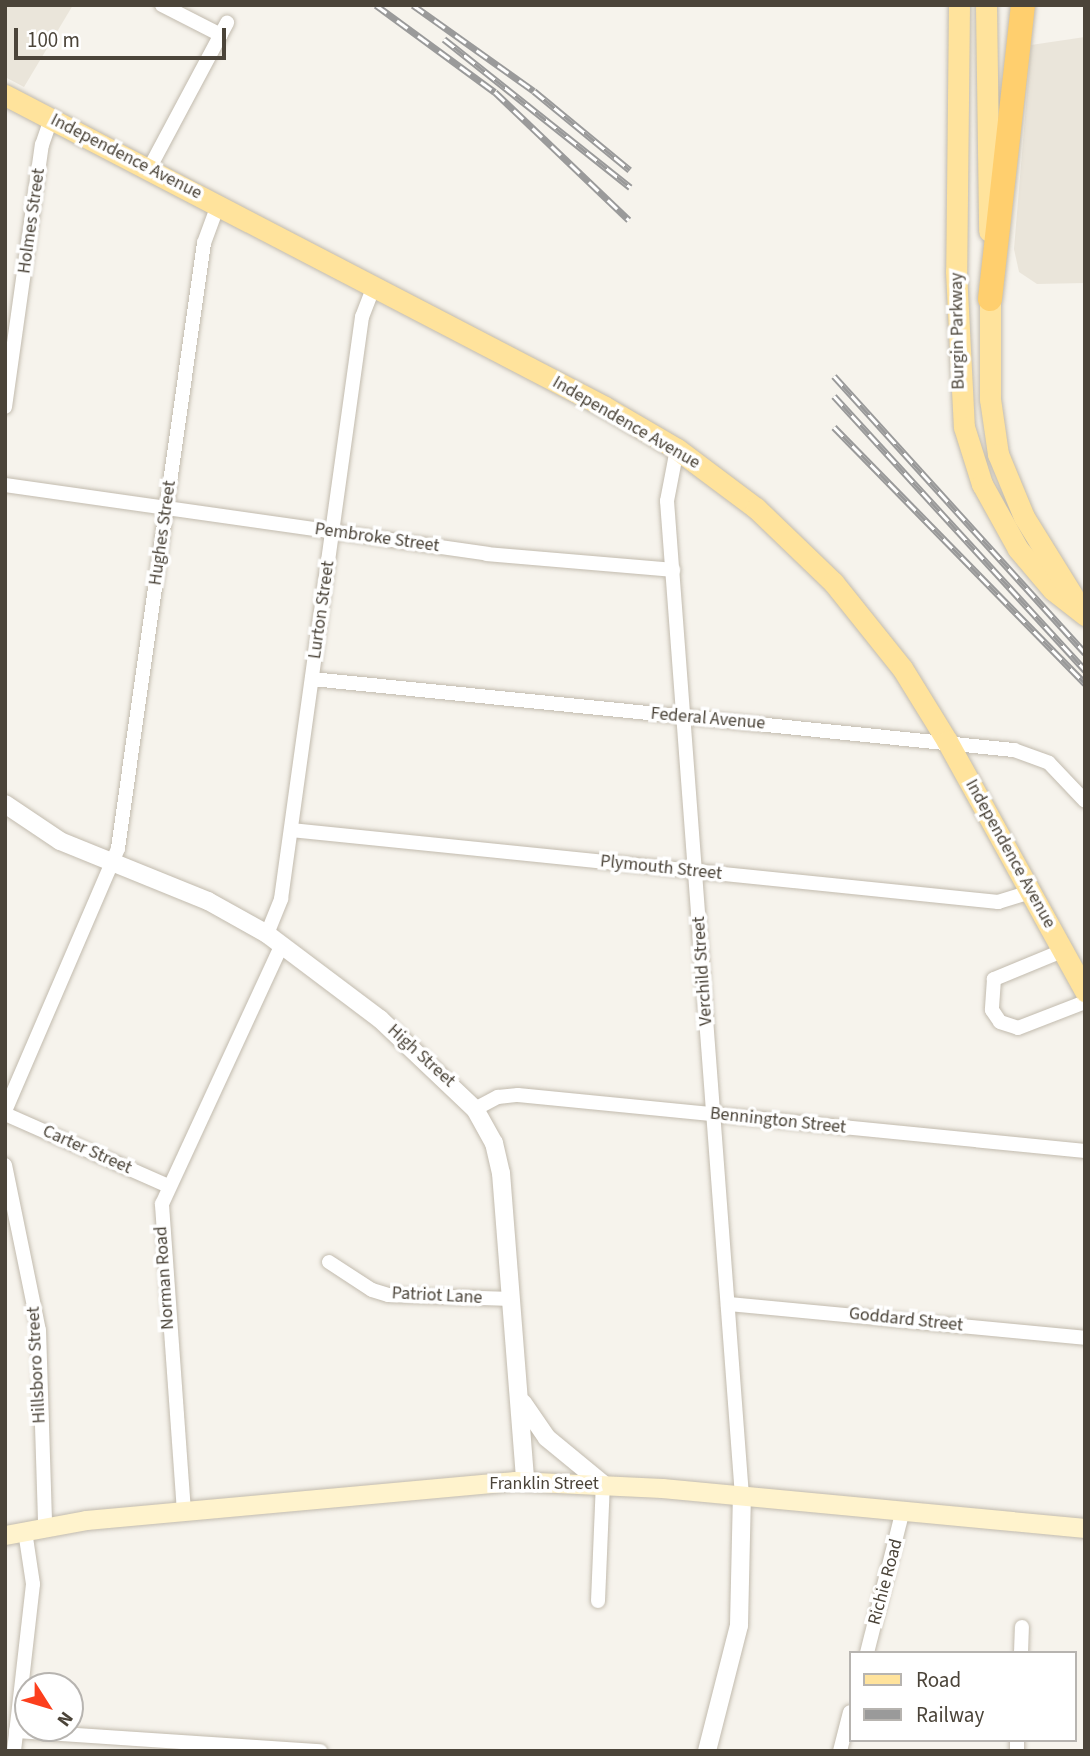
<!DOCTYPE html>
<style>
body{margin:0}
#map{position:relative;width:1090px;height:1756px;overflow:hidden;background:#f6f3ec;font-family:"Source Sans 3",sans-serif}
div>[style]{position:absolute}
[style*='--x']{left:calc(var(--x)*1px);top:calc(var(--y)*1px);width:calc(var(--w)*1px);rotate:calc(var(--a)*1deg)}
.residential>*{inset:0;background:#eae5da}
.roads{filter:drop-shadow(0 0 2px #c2bbae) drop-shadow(0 0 2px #c2bbae)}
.minor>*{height:14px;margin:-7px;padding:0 7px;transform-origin:7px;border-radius:7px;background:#fff}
.tertiary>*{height:18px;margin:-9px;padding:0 9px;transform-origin:9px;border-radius:9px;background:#fff}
.secondary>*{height:19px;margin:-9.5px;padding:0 9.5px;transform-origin:9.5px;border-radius:9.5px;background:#fff3cd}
.primary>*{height:21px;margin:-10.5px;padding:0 10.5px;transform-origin:10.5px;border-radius:10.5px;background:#ffe39c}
.motorway>*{height:24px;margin:-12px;padding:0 12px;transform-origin:12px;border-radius:12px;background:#ffcf6e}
.rail>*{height:7px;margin-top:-3.5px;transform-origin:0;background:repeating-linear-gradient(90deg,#fff 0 13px,#9a9a9a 0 26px);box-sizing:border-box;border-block:2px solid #9a9a9a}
span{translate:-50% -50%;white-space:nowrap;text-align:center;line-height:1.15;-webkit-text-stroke:7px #fff;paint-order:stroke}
.street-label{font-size:18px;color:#4b4439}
.frame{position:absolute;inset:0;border:7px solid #4b4439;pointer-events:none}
.legend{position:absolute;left:849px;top:1651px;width:228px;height:91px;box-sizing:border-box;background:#fff;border:2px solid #b7b4b0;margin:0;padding:9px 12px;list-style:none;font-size:21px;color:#4b4439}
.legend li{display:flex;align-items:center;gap:14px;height:35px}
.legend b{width:35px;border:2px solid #b7b4b0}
.north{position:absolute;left:14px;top:1672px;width:70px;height:70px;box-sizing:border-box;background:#fff;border:2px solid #b7b4b0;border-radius:50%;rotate:127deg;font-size:19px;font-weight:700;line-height:28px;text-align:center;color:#4b4439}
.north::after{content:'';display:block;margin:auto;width:24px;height:32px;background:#fc3f1d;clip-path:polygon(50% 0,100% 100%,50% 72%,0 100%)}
.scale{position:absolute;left:14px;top:28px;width:212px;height:32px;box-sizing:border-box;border:4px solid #4b4439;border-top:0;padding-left:9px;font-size:21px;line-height:24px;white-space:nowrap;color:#4b4439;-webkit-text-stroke:5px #fff;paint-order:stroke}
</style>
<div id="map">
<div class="residential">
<i style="clip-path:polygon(5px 5px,73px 5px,24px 87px,5px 77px)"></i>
<i style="clip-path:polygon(1085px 37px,1085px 283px,1037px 284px,1019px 272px,1014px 249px,1031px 45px)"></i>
</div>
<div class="roads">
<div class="minor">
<i style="--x:162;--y:5;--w:66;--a:27"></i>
<i style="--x:149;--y:169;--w:166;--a:-61.9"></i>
<i style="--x:5;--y:407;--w:265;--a:-82"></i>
<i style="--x:42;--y:145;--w:28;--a:-71"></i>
<i style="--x:677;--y:449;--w:53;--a:100.9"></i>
<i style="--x:667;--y:501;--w:997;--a:85.69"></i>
<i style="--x:5;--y:485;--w:487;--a:8.1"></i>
<i style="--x:487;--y:554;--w:187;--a:4.9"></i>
<i style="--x:312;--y:679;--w:706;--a:5.78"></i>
<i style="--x:1014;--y:750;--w:37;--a:20"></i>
<i style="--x:1049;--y:763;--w:52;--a:46.5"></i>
<i style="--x:291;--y:830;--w:711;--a:5.81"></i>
<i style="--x:998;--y:902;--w:34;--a:-17"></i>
<i style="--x:267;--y:934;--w:38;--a:-68"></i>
<i style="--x:281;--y:899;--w:588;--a:-82.08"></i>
<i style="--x:362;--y:317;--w:33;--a:-69"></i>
<i style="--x:1062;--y:951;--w:74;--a:157.6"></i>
<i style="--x:994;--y:979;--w:31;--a:94"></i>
<i style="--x:992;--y:1010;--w:14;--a:56"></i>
<i style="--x:1000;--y:1022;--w:19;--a:18"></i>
<i style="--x:1018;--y:1028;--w:72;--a:-21.2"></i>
<i style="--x:475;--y:1109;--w:26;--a:-28"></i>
<i style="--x:498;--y:1097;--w:20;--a:-6"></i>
<i style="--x:518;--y:1095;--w:570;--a:5.64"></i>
<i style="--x:5;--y:1111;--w:286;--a:-66.7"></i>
<i style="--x:118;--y:848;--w:611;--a:-81.91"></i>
<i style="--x:204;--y:243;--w:40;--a:-69.8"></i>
<i style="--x:5;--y:1114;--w:178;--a:23.8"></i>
<i style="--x:5;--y:1165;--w:168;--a:78.4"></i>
<i style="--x:39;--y:1330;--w:196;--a:88.2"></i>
<i style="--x:329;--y:1262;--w:51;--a:33.1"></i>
<i style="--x:372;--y:1290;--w:17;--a:17"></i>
<i style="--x:388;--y:1295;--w:124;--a:1.8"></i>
<i style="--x:728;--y:1304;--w:359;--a:5.4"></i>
<i style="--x:184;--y:1512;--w:309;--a:-94.1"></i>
<i style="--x:162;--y:1204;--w:286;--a:-65.2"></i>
<i style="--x:598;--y:1601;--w:117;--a:-87.6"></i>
<i style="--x:867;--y:1653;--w:147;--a:-75.9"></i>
<i style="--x:1021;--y:1653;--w:26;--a:-88"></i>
<i style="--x:16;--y:1731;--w:305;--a:3.8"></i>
<i style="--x:14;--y:1751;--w:168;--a:-83.5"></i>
<i style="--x:33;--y:1584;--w:54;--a:-98.6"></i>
<i style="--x:840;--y:1751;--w:40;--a:-75.6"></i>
<i style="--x:1017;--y:1751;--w:11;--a:-90"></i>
</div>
<div class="tertiary">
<i style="--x:5;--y:804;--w:66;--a:33.9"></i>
<i style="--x:60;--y:841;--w:160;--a:22.1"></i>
<i style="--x:208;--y:901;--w:68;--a:29.2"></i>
<i style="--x:267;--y:934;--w:141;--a:37"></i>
<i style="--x:380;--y:1019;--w:131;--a:43.5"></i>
<i style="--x:475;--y:1109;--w:39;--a:61"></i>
<i style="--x:494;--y:1143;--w:31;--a:77"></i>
<i style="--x:501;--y:1173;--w:309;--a:85.5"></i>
<i style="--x:523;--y:1403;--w:42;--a:55.6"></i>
<i style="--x:547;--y:1438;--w:72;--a:39.4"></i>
<i style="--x:707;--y:1751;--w:130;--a:-75.7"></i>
<i style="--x:739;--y:1625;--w:130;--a:-88.7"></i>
</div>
<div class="secondary">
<i style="--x:5;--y:1535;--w:82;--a:-10.5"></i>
<i style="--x:86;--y:1520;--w:431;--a:-5.2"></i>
<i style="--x:515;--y:1481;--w:147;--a:2.7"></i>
<i style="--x:662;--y:1488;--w:425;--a:5.4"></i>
</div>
<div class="primary">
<i style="--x:959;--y:5;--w:266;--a:90.6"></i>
<i style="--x:956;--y:271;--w:156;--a:87.1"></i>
<i style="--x:964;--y:427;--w:60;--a:72.5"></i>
<i style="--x:982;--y:484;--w:74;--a:61"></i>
<i style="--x:1018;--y:549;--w:54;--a:49.5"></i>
<i style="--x:1053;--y:590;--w:41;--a:38"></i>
<i style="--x:986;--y:5;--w:226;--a:89.2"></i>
<i style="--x:5;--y:95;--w:676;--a:27.47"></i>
<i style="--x:605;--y:407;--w:83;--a:30.3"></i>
<i style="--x:677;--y:449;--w:99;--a:36.8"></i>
<i style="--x:756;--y:508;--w:107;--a:43.9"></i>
<i style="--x:833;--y:582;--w:110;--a:51.3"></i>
<i style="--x:902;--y:668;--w:86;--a:58.3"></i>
<i style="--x:947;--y:741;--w:286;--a:61.1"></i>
<i style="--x:990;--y:284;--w:115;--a:90"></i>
<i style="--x:990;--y:399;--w:56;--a:81.7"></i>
<i style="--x:998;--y:454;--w:68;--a:67.6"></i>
<i style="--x:1024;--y:517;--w:93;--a:58.2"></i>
</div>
<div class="motorway">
<i style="--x:990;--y:299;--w:296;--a:-83.6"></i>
</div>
</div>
<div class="rail">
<i style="--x:376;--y:5;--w:147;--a:36.2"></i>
<i style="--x:495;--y:92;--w:185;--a:43.7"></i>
<i style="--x:413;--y:5;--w:148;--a:35.4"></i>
<i style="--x:534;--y:91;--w:124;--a:39.5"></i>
<i style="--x:444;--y:39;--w:238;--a:38.5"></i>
<i style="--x:834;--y:376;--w:374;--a:47.8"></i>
<i style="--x:834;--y:396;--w:372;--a:47.5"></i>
<i style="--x:834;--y:427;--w:359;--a:45.6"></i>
</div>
<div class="street-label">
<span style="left:126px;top:157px;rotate:27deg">Independence Avenue</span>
<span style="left:32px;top:221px;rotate:-82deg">Holmes Street</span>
<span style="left:958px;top:331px;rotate:-91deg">Burgin Parkway</span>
<span style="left:626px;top:423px;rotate:30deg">Independence Avenue</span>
<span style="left:163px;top:533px;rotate:-82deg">Hughes Street</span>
<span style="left:377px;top:538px;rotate:8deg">Pembroke Street</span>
<span style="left:322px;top:610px;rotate:-82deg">Lurton Street</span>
<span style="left:708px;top:719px;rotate:5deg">Federal Avenue</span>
<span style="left:1010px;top:854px;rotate:61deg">Independence Avenue</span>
<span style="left:661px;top:868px;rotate:6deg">Plymouth Street</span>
<span style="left:703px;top:971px;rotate:-94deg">Verchild Street</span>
<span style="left:421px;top:1056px;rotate:42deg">High Street</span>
<span style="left:778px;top:1121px;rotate:6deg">Bennington Street</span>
<span style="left:87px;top:1150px;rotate:24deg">Carter Street</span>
<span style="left:165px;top:1278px;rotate:-94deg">Norman Road</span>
<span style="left:437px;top:1296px;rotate:3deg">Patriot Lane</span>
<span style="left:906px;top:1320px;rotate:6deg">Goddard Street</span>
<span style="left:37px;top:1365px;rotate:-93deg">Hillsboro Street</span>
<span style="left:544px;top:1484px">Franklin Street</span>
<span style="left:886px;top:1582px;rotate:-75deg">Richie Road</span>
</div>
<div class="frame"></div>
<ul class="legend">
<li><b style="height:9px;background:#ffe39c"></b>Road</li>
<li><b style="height:9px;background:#9a9a9a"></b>Railway</li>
</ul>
<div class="north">N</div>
<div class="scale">100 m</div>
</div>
